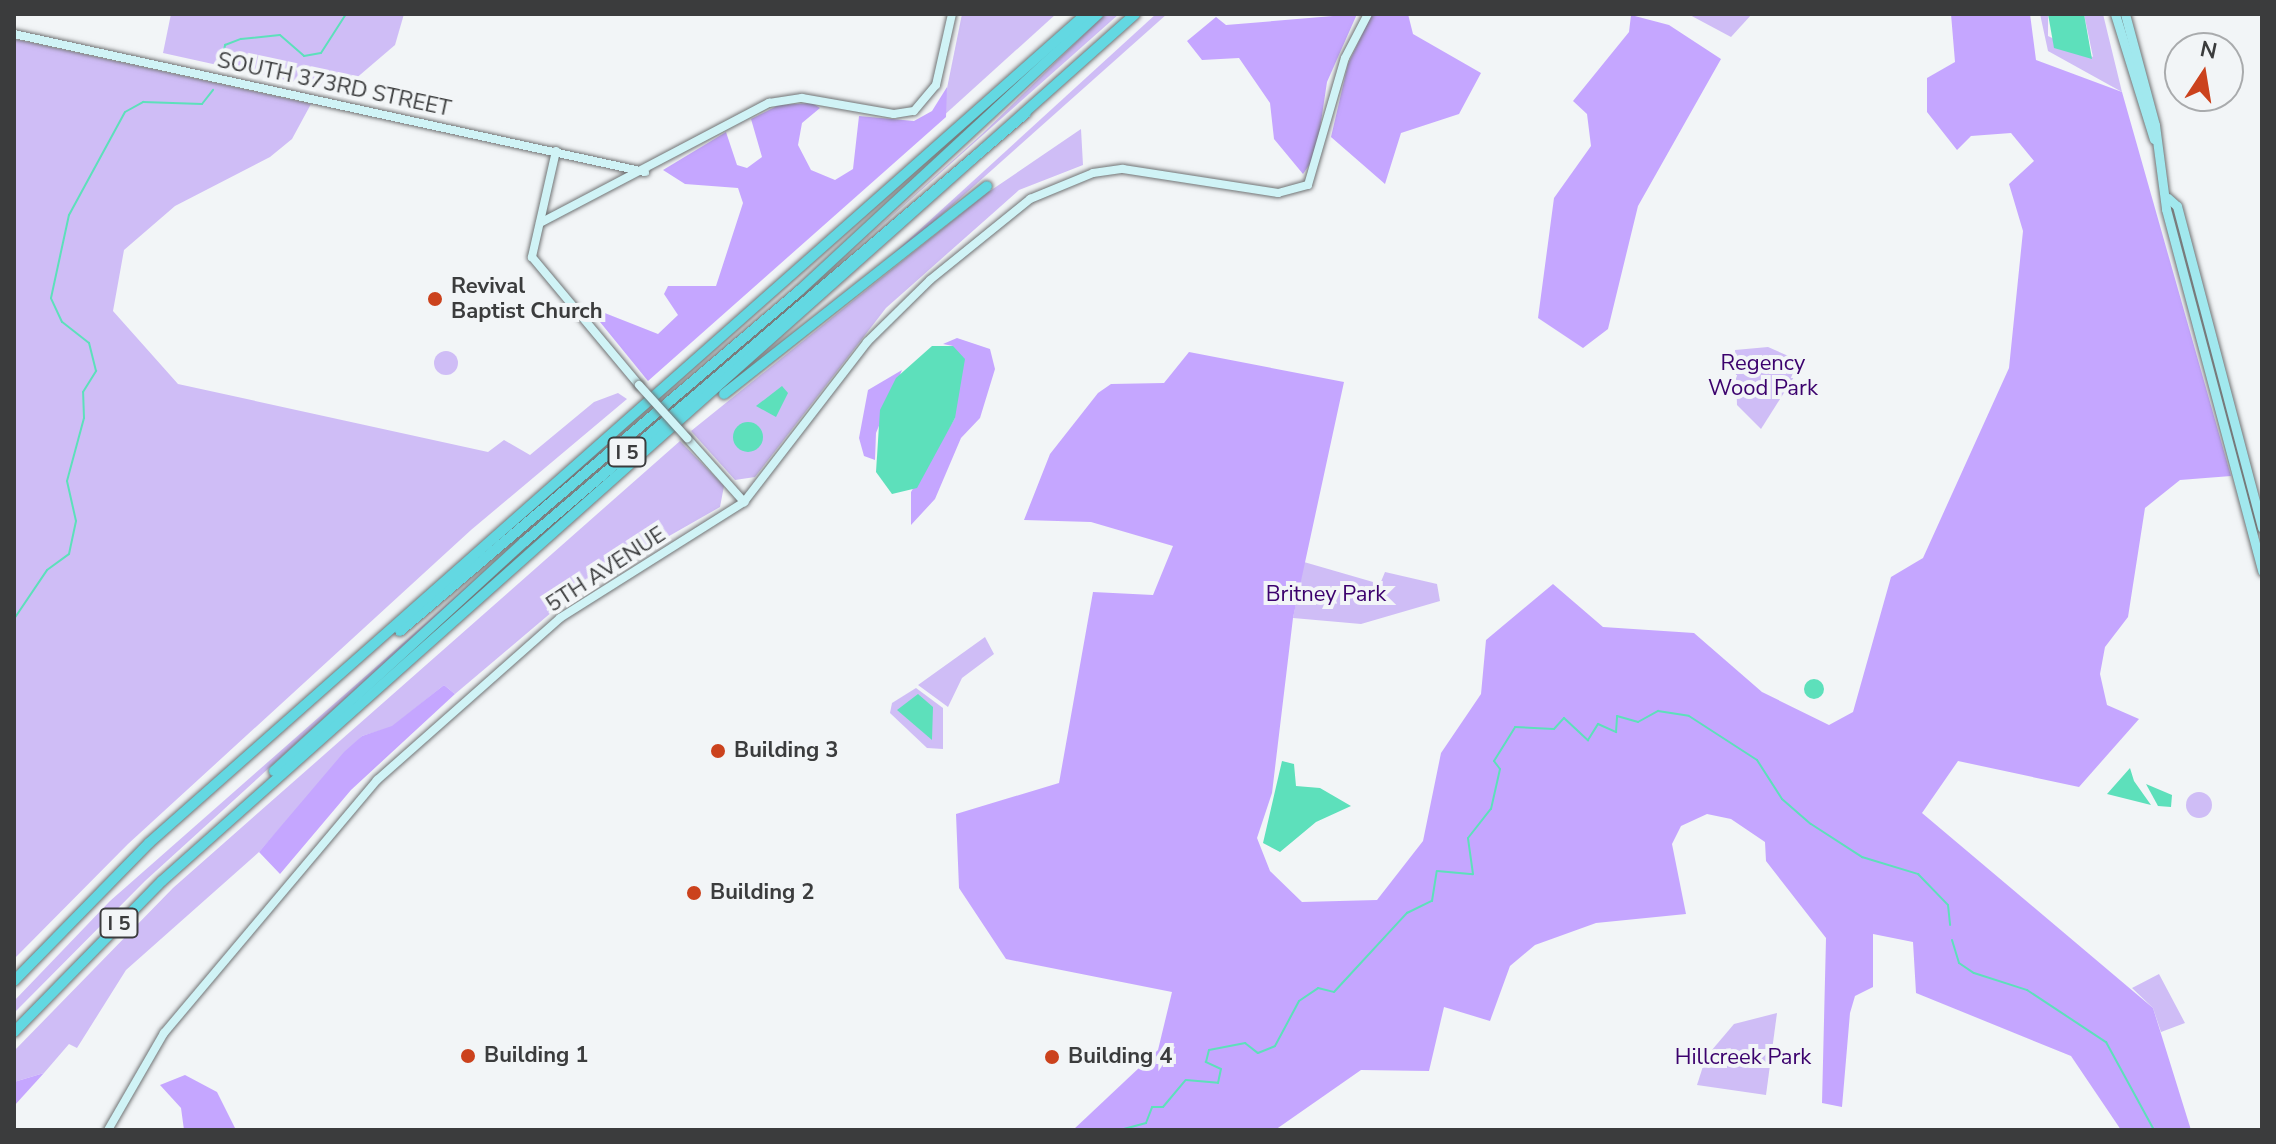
<!DOCTYPE html>
<style>
body{margin:0}
#map{position:relative;width:2276px;height:1144px;overflow:hidden;background:#f2f5f7;font-family:"Nunito Sans",sans-serif}
div>[style]{position:absolute}
[style*='--x']{left:calc(var(--x)*1px);top:calc(var(--y)*1px);width:calc(var(--w)*1px);rotate:calc(var(--a)*1deg)}
.green>*{inset:0;background:#cfbdf6}
.round{border-radius:50%}
.forest>*{inset:0;background:#c5a6ff}
.water>*{inset:0;background:#5de0bb}
.stream>*{height:2px;margin:-1px;padding:0 1px;transform-origin:1px;border-radius:1px;background:#5de0bb}
.roads{filter:drop-shadow(0 0 2px #717475) drop-shadow(0 0 2px #717475)}
.secondary>*{height:8px;margin:-4px;padding:0 4px;transform-origin:4px;border-radius:4px;background:#d0f3f6}
.primary>*{height:9px;margin:-4.5px;padding:0 4.5px;transform-origin:4.5px;border-radius:4.5px;background:#a1e8ee}
.highway>*{height:10px;margin:-5px;padding:0 5px;transform-origin:5px;border-radius:5px;background:#63d8e2}
.bridges{filter:drop-shadow(0 0 2px #717475) drop-shadow(0 0 2px #717475)}
.secondary-bridge>*{height:8px;margin:-4px;padding:0 4px;transform-origin:4px;border-radius:4px;background:#d0f3f6}
.dots>*{width:22px;height:22px;translate:-50% -50%;box-sizing:border-box;border:4px solid #f2f5f7;border-radius:50%}
span{translate:-50% -50%;white-space:nowrap;text-align:center;line-height:1.15;-webkit-text-stroke:8px #f2f5f7;paint-order:stroke}
.shield-label span{padding:2px 6px;background:#f2f5f7;border:2px solid;border-radius:6px;-webkit-text-stroke-width:0}
.shield-label{font-size:20px;color:#3b3c3d;font-weight:700}
.street-label{font-size:22px;color:#3b3c3d}
.poi-label{font-size:22px;color:#3b3c3d;font-weight:700}
.left{translate:0 -50%;text-align:left}
.park-label{font-size:22px;color:#3b016d}
.frame{position:absolute;inset:0;border:16px solid #3b3c3d;pointer-events:none}
.north{position:absolute;left:2164px;top:32px;width:80px;height:80px;box-sizing:border-box;background:#f2f5f7;border:2px solid #a9abad;border-radius:50%;rotate:12deg;font-size:22px;font-weight:700;line-height:32px;text-align:center;color:#3b3c3d}
.north::after{content:'';display:block;margin:auto;width:28px;height:36px;background:#cb421d;clip-path:polygon(50% 0,100% 100%,50% 72%,0 100%)}
</style>
<div id="map">
<div class="green">
<i style="clip-path:polygon(171px 14px,404px 14px,395px 45px,340px 92px,163px 53px)"></i>
<i style="clip-path:polygon(962px 14px,1056px 14px,941px 118px)"></i>
<i style="clip-path:polygon(1105px 14px,1119px 14px,849px 254px,982px 134px)"></i>
<i style="clip-path:polygon(1156px 14px,1167px 14px,882px 268px,881px 265px)"></i>
<i style="clip-path:polygon(1688px 14px,1752px 14px,1731px 37px)"></i>
<i style="clip-path:polygon(2040px 14px,2048px 14px,2048px 36px,2093px 57px,2084px 14px,2103px 14px,2122px 92px,2048px 51px)"></i>
<i style="clip-path:polygon(14px 39px,311px 104px,292px 139px,270px 157px,175px 206px,124px 250px,113px 311px,178px 384px,488px 452px,504px 440px,530px 455px,594px 402px,618px 393px,627px 399px,471px 530px,128px 844px,14px 959px)"></i>
<i style="clip-path:polygon(1081px 129px,1083px 165px,1019px 190px,886px 308px,755px 477px,735px 480px,691px 431px,987px 193px)"></i>
<i style="clip-path:polygon(1768px 347px,1793px 358px,1799px 369px,1761px 429px,1737px 405px,1735px 350px)"></i>
<i class="round" style="left:434px;top:351px;width:24px;height:24px"></i>
<i style="clip-path:polygon(680px 441px,724px 486px,720px 507px,585px 584px,455px 694px,444px 685px,392px 727px,362px 736px,259px 852px,126px 970px,77px 1048px,69px 1044px,44px 1073px,14px 1082px,14px 1051px,173px 888px)"></i>
<i style="clip-path:polygon(1304px 562px,1380px 584px,1385px 572px,1437px 584px,1440px 601px,1361px 624px,1293px 618px)"></i>
<i style="clip-path:polygon(493px 564px,145px 881px,14px 1013px,14px 1001px,110px 901px)"></i>
<i style="clip-path:polygon(985px 637px,994px 654px,962px 678px,948px 707px,918px 685px)"></i>
<i style="clip-path:polygon(916px 688px,943px 708px,943px 749px,927px 748px,890px 713px,892px 703px)"></i>
<i class="round" style="left:2186px;top:792px;width:26px;height:26px"></i>
<i style="clip-path:polygon(2159px 974px,2185px 1023px,2161px 1032px,2153px 1008px,2132px 988px)"></i>
<i style="clip-path:polygon(1777px 1013px,1766px 1095px,1697px 1085px,1706px 1057px,1734px 1024px)"></i>
</div>
<div class="forest">
<i style="clip-path:polygon(1357px 14px,1327px 82px,1316px 155px,1303px 174px,1274px 139px,1270px 103px,1239px 58px,1202px 60px,1187px 41px,1216px 17px,1226px 25px)"></i>
<i style="clip-path:polygon(1372px 14px,1408px 14px,1413px 34px,1481px 73px,1459px 114px,1401px 133px,1385px 184px,1331px 137px,1348px 64px)"></i>
<i style="clip-path:polygon(1951px 14px,2030px 14px,2036px 60px,2122px 92px,2231px 476px,2180px 480px,2145px 508px,2128px 617px,2105px 647px,2100px 674px,2107px 705px,2139px 719px,2079px 787px,1958px 761px,1922px 813px,2153px 1008px,2191px 1130px,2121px 1130px,2071px 1056px,1916px 993px,1913px 942px,1873px 934px,1873px 987px,1855px 996px,1850px 1013px,1842px 1107px,1822px 1103px,1826px 938px,1766px 861px,1765px 842px,1731px 819px,1707px 814px,1681px 826px,1672px 844px,1686px 914px,1596px 923px,1535px 945px,1510px 966px,1490px 1021px,1444px 1007px,1429px 1071px,1361px 1070px,1275px 1130px,1073px 1130px,1158px 1050px,1172px 992px,1006px 959px,959px 888px,956px 814px,1059px 783px,1093px 592px,1153px 595px,1173px 546px,1091px 522px,1024px 520px,1050px 454px,1098px 393px,1111px 384px,1164px 383px,1189px 352px,1344px 382px,1293px 618px,1272px 793px,1257px 838px,1270px 871px,1302px 902px,1377px 900px,1423px 841px,1441px 753px,1481px 694px,1486px 640px,1553px 584px,1603px 627px,1694px 633px,1762px 692px,1829px 725px,1853px 712px,1891px 577px,1923px 558px,2009px 368px,2023px 231px,2009px 184px,2034px 161px,2011px 133px,1971px 136px,1957px 150px,1927px 112px,1927px 78px,1955px 62px)"></i>
<i style="clip-path:polygon(1631px 15px,1669px 25px,1721px 59px,1638px 206px,1608px 329px,1583px 348px,1538px 318px,1554px 198px,1591px 146px,1587px 114px,1573px 101px,1629px 32px)"></i>
<i style="clip-path:polygon(947px 87px,946px 117px,648px 381px,587px 306px,658px 334px,678px 315px,664px 294px,668px 286px,716px 286px,743px 203px,738px 188px,685px 184px,663px 170px,726px 132px,737px 165px,747px 168px,762px 157px,751px 119px,779px 105px,812px 103px,820px 108px,802px 123px,798px 145px,811px 170px,835px 180px,853px 169px,859px 116px,914px 121px,932px 111px)"></i>
<i style="clip-path:polygon(957px 338px,990px 349px,995px 369px,980px 418px,961px 438px,935px 499px,911px 525px,911px 492px,955px 418px,953px 346px,943px 344px)"></i>
<i style="clip-path:polygon(902px 370px,876px 433px,875px 460px,864px 456px,859px 438px,868px 390px)"></i>
<i style="clip-path:polygon(444px 685px,455px 694px,351px 790px,280px 874px,259px 852px,344px 752px,362px 736px,392px 726px)"></i>
<i style="clip-path:polygon(44px 1073px,14px 1106px,14px 1082px)"></i>
<i style="clip-path:polygon(185px 1075px,217px 1092px,236px 1130px,184px 1130px,181px 1108px,160px 1085px)"></i>
</div>
<div class="water">
<i style="clip-path:polygon(2048px 14px,2084px 14px,2092px 59px,2054px 48px)"></i>
<i style="clip-path:polygon(932px 346px,953px 346px,965px 359px,955px 418px,917px 488px,892px 494px,876px 472px,880px 410px,896px 378px)"></i>
<i style="clip-path:polygon(782px 386px,788px 393px,776px 417px,756px 406px)"></i>
<i class="round" style="left:733px;top:422px;width:30px;height:30px"></i>
<i class="round" style="left:1804px;top:679px;width:20px;height:20px"></i>
<i style="clip-path:polygon(918px 694px,933px 707px,932px 740px,897px 710px)"></i>
<i style="clip-path:polygon(1282px 761px,1294px 764px,1296px 786px,1320px 788px,1351px 806px,1316px 822px,1280px 852px,1263px 843px)"></i>
<i style="clip-path:polygon(2130px 768px,2134px 781px,2151px 805px,2107px 794px)"></i>
<i style="clip-path:polygon(2146px 784px,2172px 795px,2171px 807px,2158px 806px)"></i>
</div>
<div class="stream">
<i style="--x:219;--y:68;--w:24;--a:-75"></i>
<i style="--x:225;--y:45;--w:17;--a:-21"></i>
<i style="--x:241;--y:39;--w:39;--a:-6"></i>
<i style="--x:280;--y:35;--w:32;--a:41"></i>
<i style="--x:304;--y:56;--w:17;--a:-10"></i>
<i style="--x:321;--y:53;--w:46;--a:-57.3"></i>
<i style="--x:14;--y:619;--w:59;--a:-56"></i>
<i style="--x:47;--y:570;--w:27;--a:-36"></i>
<i style="--x:69;--y:554;--w:34;--a:-78"></i>
<i style="--x:76;--y:521;--w:41;--a:-102.7"></i>
<i style="--x:67;--y:481;--w:65;--a:-74.9"></i>
<i style="--x:84;--y:418;--w:26;--a:-92"></i>
<i style="--x:83;--y:392;--w:25;--a:-58"></i>
<i style="--x:96;--y:371;--w:29;--a:-104"></i>
<i style="--x:89;--y:343;--w:34;--a:-142"></i>
<i style="--x:62;--y:322;--w:26;--a:-115"></i>
<i style="--x:51;--y:298;--w:85;--a:-77.8"></i>
<i style="--x:69;--y:215;--w:117;--a:-61.5"></i>
<i style="--x:125;--y:112;--w:21;--a:-29"></i>
<i style="--x:143;--y:102;--w:59;--a:1.9"></i>
<i style="--x:202;--y:104;--w:18;--a:-52"></i>
<i style="--x:1952;--y:940;--w:24;--a:73"></i>
<i style="--x:1959;--y:963;--w:18;--a:34"></i>
<i style="--x:1974;--y:973;--w:56;--a:17.8"></i>
<i style="--x:2027;--y:990;--w:95;--a:33.4"></i>
<i style="--x:2106;--y:1042;--w:100;--a:61.4"></i>
<i style="--x:1120;--y:1130;--w:27;--a:-15"></i>
<i style="--x:1146;--y:1123;--w:17;--a:-69"></i>
<i style="--x:1152;--y:1107;--w:11;--a:0"></i>
<i style="--x:1163;--y:1107;--w:35;--a:-50"></i>
<i style="--x:1186;--y:1080;--w:32;--a:5"></i>
<i style="--x:1218;--y:1083;--w:14;--a:-78"></i>
<i style="--x:1221;--y:1069;--w:17;--a:-155"></i>
<i style="--x:1206;--y:1062;--w:12;--a:-76"></i>
<i style="--x:1209;--y:1050;--w:37;--a:-11"></i>
<i style="--x:1245;--y:1043;--w:16;--a:38"></i>
<i style="--x:1258;--y:1053;--w:18;--a:-22"></i>
<i style="--x:1275;--y:1046;--w:51;--a:-61.9"></i>
<i style="--x:1299;--y:1001;--w:23;--a:-34"></i>
<i style="--x:1318;--y:988;--w:16;--a:14"></i>
<i style="--x:1334;--y:992;--w:108;--a:-47.3"></i>
<i style="--x:1407;--y:913;--w:28;--a:-26"></i>
<i style="--x:1432;--y:901;--w:30;--a:-81"></i>
<i style="--x:1437;--y:871;--w:36;--a:5"></i>
<i style="--x:1473;--y:874;--w:36;--a:-98"></i>
<i style="--x:1468;--y:838;--w:37;--a:-52"></i>
<i style="--x:1491;--y:809;--w:41;--a:-77.3"></i>
<i style="--x:1500;--y:769;--w:10;--a:-127"></i>
<i style="--x:1494;--y:761;--w:40;--a:-58"></i>
<i style="--x:1515;--y:727;--w:39;--a:3"></i>
<i style="--x:1554;--y:729;--w:15;--a:-48"></i>
<i style="--x:1564;--y:718;--w:33;--a:43"></i>
<i style="--x:1588;--y:740;--w:19;--a:-58"></i>
<i style="--x:1598;--y:724;--w:20;--a:24"></i>
<i style="--x:1616;--y:732;--w:16;--a:-86"></i>
<i style="--x:1617;--y:716;--w:22;--a:16"></i>
<i style="--x:1638;--y:722;--w:23;--a:-29"></i>
<i style="--x:1658;--y:711;--w:31;--a:9"></i>
<i style="--x:1689;--y:716;--w:81;--a:32.9"></i>
<i style="--x:1757;--y:760;--w:46;--a:57.3"></i>
<i style="--x:1782;--y:799;--w:38;--a:41"></i>
<i style="--x:1811;--y:824;--w:61;--a:32.9"></i>
<i style="--x:1862;--y:857;--w:59;--a:16.9"></i>
<i style="--x:1918;--y:874;--w:43;--a:45.9"></i>
<i style="--x:1948;--y:905;--w:20;--a:84"></i>
</div>
<div class="roads">
<div class="secondary">
<i style="--x:14;--y:34;--w:646;--a:12.34"></i>
<i style="--x:556;--y:151;--w:109;--a:102.8"></i>
<i style="--x:532;--y:257;--w:167;--a:50.1"></i>
<i style="--x:540;--y:223;--w:259;--a:-27.7"></i>
<i style="--x:769;--y:103;--w:33;--a:-9"></i>
<i style="--x:802;--y:98;--w:93;--a:9.9"></i>
<i style="--x:894;--y:114;--w:20;--a:-9"></i>
<i style="--x:914;--y:111;--w:34;--a:-50"></i>
<i style="--x:936;--y:85;--w:73;--a:-77.3"></i>
<i style="--x:687;--y:438;--w:86;--a:48.3"></i>
<i style="--x:108;--y:1130;--w:112;--a:-60"></i>
<i style="--x:164;--y:1033;--w:331;--a:-49.9"></i>
<i style="--x:377;--y:780;--w:244;--a:-41.5"></i>
<i style="--x:560;--y:618;--w:218;--a:-32.2"></i>
<i style="--x:744;--y:502;--w:202;--a:-52.4"></i>
<i style="--x:867;--y:342;--w:88;--a:-44.5"></i>
<i style="--x:930;--y:280;--w:129;--a:-39"></i>
<i style="--x:1030;--y:199;--w:68;--a:-22.4"></i>
<i style="--x:1093;--y:173;--w:30;--a:-8"></i>
<i style="--x:1123;--y:169;--w:157;--a:8.8"></i>
<i style="--x:1278;--y:193;--w:31;--a:-15"></i>
<i style="--x:1308;--y:185;--w:132;--a:-73.8"></i>
<i style="--x:1345;--y:58;--w:50;--a:-62.4"></i>
</div>
<div class="primary">
<i style="--x:2115;--y:14;--w:131;--a:72.7"></i>
<i style="--x:2125;--y:14;--w:115;--a:74.9"></i>
<i style="--x:2155;--y:125;--w:85;--a:82.5"></i>
<i style="--x:2166;--y:209;--w:375;--a:75.1"></i>
<i style="--x:2168;--y:198;--w:12;--a:42"></i>
<i style="--x:2177;--y:206;--w:333;--a:75.2"></i>
</div>
<div class="highway">
<i style="--x:724;--y:394;--w:335;--a:-38.3"></i>
<i style="--x:400;--y:631;--w:524;--a:-40.44"></i>
<i style="--x:799;--y:291;--w:408;--a:-42.8"></i>
<i style="--x:274;--y:771;--w:339;--a:-42.5"></i>
<i style="--x:524;--y:542;--w:660;--a:-40.52"></i>
<i style="--x:14;--y:981;--w:193;--a:-45.6"></i>
<i style="--x:149;--y:843;--w:1251;--a:-41.5"></i>
<i style="--x:14;--y:1032;--w:211;--a:-45.6"></i>
<i style="--x:162;--y:881;--w:1303;--a:-41.7"></i>
</div>
</div>
<div class="bridges">
<div class="secondary-bridge">
<i style="--x:639;--y:385;--w:72;--a:47.8"></i>
</div>
</div>
<div class="dots">
<i style="left:435px;top:299px;background:#cb421d"></i>
<i style="left:718px;top:751px;background:#cb421d"></i>
<i style="left:694px;top:893px;background:#cb421d"></i>
<i style="left:468px;top:1056px;background:#cb421d"></i>
<i style="left:1052px;top:1057px;background:#cb421d"></i>
</div>
<div class="shield-label">
<span style="left:627px;top:452px">I 5</span>
<span style="left:119px;top:923px">I 5</span>
</div>
<div class="street-label">
<span style="left:334px;top:85px;rotate:12deg">SOUTH 373RD STREET</span>
<span style="left:606px;top:570px;rotate:-33deg">5TH AVENUE</span>
</div>
<div class="poi-label">
<span class="left" style="left:451px;top:299px">Revival<br>Baptist Church</span>
<span class="left" style="left:734px;top:751px">Building 3</span>
<span class="left" style="left:710px;top:893px">Building 2</span>
<span class="left" style="left:484px;top:1056px">Building 1</span>
<span class="left" style="left:1068px;top:1057px">Building 4</span>
</div>
<div class="park-label">
<span style="left:1763px;top:376px">Regency<br>Wood Park</span>
<span style="left:1326px;top:595px">Britney Park</span>
<span style="left:1743px;top:1058px">Hillcreek Park</span>
</div>
<div class="frame"></div>
<div class="north">N</div>
</div>
